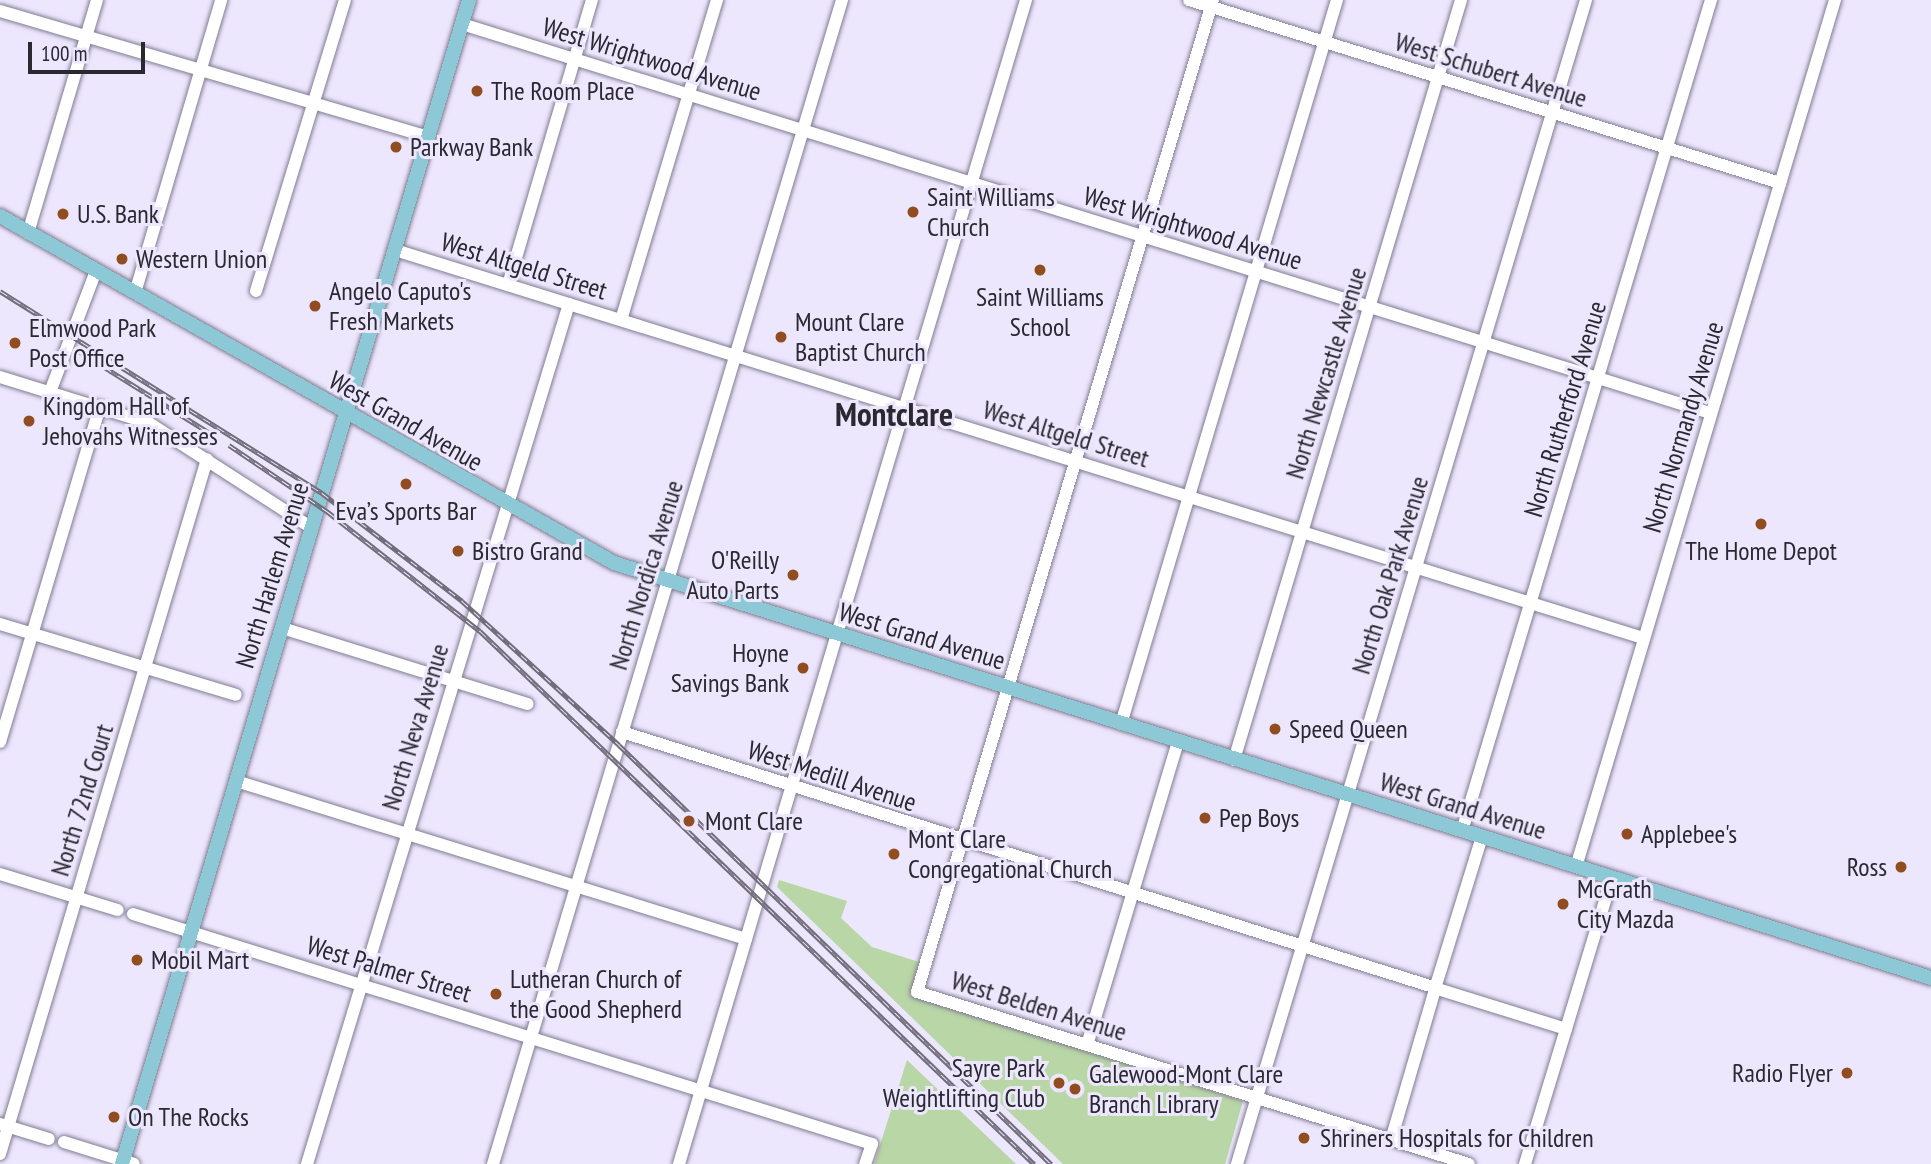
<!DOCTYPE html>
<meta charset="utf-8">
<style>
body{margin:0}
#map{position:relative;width:1931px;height:1164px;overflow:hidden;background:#ede7fe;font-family:"PT Sans Narrow",sans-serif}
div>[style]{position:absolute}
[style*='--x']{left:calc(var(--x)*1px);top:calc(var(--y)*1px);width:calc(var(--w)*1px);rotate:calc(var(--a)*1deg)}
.green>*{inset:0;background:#b8d6a6}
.roads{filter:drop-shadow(0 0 2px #817c91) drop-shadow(0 0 2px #817c91)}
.minor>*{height:12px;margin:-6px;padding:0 6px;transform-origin:6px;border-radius:6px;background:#fff}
.major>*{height:14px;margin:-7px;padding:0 7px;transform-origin:7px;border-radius:7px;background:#8cc8d5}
.rail>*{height:5px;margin-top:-2.5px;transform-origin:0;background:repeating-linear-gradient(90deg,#ede7fe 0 8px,#716d7b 0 16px);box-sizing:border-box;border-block:2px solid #716d7b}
.dots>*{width:19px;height:19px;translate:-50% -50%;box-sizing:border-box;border:4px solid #ede7fe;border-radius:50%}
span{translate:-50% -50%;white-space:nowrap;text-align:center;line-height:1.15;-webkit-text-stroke:6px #ede7fe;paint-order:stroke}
.street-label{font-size:26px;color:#2a2830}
.poi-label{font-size:26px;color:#2a2830}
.left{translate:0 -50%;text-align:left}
.right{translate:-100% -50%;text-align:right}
.district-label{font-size:33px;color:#2a2830;font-weight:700}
.scale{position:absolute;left:28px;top:42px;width:117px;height:32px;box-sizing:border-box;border:4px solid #2a2830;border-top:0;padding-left:9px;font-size:21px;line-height:24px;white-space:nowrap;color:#2a2830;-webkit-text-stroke:5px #ede7fe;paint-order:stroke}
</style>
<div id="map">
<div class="green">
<i style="clip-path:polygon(779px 880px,847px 901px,841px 918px,872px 947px,919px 962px,910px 995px,1243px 1101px,1225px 1164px,1063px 1164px,777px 887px)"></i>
<i style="clip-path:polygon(907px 1060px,1016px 1164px,874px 1164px)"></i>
</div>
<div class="roads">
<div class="minor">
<i style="--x:1189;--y:0;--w:619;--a:17.2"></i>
<i style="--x:1213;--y:0;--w:1035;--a:106.61"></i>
<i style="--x:917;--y:992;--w:578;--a:17.31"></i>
<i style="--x:0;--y:11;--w:446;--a:16.4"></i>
<i style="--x:462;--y:24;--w:1307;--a:17.31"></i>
<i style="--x:28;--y:233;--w:243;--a:-73.5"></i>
<i style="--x:395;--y:250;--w:1307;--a:17.27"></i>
<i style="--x:508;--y:285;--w:297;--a:-73.6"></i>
<i style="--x:256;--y:291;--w:304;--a:-73"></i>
<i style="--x:135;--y:293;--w:305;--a:-73.6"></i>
<i style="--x:621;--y:320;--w:334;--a:-73.3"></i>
<i style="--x:0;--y:377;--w:156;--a:17.2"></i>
<i style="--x:149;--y:423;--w:194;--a:32.8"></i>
<i style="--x:50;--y:392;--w:129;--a:-69.2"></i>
<i style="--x:0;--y:624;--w:246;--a:16.7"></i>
<i style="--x:282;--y:628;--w:257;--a:17.2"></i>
<i style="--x:1121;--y:724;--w:756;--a:-73.39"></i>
<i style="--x:622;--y:732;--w:847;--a:17.45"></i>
<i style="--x:0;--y:742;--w:350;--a:-73.4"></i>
<i style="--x:1234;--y:760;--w:793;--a:-73.37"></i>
<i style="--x:236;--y:781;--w:534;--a:17.21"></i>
<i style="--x:1462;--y:831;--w:868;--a:-73.32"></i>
<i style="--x:1576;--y:867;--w:905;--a:-73.37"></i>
<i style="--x:0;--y:874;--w:123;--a:17"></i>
<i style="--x:133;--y:914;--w:774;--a:17.29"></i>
<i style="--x:872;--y:1144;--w:21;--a:109"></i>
<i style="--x:1437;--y:982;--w:152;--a:-72.8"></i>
<i style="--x:1441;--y:990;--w:131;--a:17.3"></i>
<i style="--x:1087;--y:1045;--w:316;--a:-73.3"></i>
<i style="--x:0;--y:1124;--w:51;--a:17"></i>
<i style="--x:1391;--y:1140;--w:153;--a:-73.7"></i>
<i style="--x:64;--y:1142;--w:73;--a:17.4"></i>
<i style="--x:0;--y:1154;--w:725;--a:-73.41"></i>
<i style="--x:307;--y:1164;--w:899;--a:-73.06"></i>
<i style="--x:493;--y:1164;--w:1215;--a:-73.31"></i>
<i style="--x:679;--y:1164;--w:1215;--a:-73.4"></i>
<i style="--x:1237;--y:1164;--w:1215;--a:-73.31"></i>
<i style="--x:1525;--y:1164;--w:299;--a:-73.1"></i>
</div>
<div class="major">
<i style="--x:0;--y:216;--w:705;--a:29.47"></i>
<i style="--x:614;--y:563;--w:1381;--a:17.49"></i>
<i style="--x:122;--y:1164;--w:1215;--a:-73.4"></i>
</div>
</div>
<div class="rail">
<i style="--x:0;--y:291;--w:380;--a:32.1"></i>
<i style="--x:322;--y:493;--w:177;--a:37.6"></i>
<i style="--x:462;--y:601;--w:213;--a:42.5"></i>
<i style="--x:619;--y:745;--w:602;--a:44.12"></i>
<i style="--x:77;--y:350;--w:155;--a:32"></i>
<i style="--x:229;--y:445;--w:120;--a:34.1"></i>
<i style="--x:328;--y:512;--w:193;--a:38.1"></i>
<i style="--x:480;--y:631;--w:769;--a:43.89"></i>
</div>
<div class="dots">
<i style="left:477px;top:91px;background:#914d1f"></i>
<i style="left:396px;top:147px;background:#914d1f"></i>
<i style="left:913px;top:212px;background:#914d1f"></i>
<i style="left:63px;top:214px;background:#914d1f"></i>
<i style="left:122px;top:259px;background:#914d1f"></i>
<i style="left:1040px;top:270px;background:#914d1f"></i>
<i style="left:315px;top:306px;background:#914d1f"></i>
<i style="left:781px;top:337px;background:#914d1f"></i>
<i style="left:15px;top:343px;background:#914d1f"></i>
<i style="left:29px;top:421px;background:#914d1f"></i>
<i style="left:406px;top:484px;background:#914d1f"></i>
<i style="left:1761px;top:524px;background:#914d1f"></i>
<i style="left:458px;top:551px;background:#914d1f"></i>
<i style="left:793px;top:575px;background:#914d1f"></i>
<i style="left:803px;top:668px;background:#914d1f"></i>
<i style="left:1275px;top:729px;background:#914d1f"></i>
<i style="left:1205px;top:818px;background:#914d1f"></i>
<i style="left:689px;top:821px;background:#914d1f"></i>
<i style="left:1627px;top:834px;background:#914d1f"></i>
<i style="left:894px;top:854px;background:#914d1f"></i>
<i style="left:1901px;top:867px;background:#914d1f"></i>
<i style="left:1563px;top:904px;background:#914d1f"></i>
<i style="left:137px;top:960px;background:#914d1f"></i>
<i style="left:496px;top:994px;background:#914d1f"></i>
<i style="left:1847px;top:1073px;background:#914d1f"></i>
<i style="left:1059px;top:1083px;background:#914d1f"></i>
<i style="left:1075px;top:1089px;background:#914d1f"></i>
<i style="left:114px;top:1117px;background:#914d1f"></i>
<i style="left:1304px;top:1138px;background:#914d1f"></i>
</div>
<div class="street-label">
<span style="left:652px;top:59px;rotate:17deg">West Wrightwood Avenue</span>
<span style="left:1491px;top:70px;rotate:17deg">West Schubert Avenue</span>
<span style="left:1193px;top:228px;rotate:17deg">West Wrightwood Avenue</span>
<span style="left:524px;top:266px;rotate:17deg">West Altgeld Street</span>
<span style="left:1326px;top:373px;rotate:-73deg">North Newcastle Avenue</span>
<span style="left:1565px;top:409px;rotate:-73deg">North Rutherford Avenue</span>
<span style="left:406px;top:421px;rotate:30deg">West Grand Avenue</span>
<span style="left:1683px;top:427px;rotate:-73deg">North Normandy Avenue</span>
<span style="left:1066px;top:434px;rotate:17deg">West Altgeld Street</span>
<span style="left:272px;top:575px;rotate:-73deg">North Harlem Avenue</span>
<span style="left:646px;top:575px;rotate:-73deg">North Nordica Avenue</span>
<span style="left:1390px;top:575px;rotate:-73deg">North Oak Park Avenue</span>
<span style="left:922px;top:636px;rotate:17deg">West Grand Avenue</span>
<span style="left:415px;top:727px;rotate:-73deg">North Neva Avenue</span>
<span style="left:832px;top:776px;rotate:18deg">West Medill Avenue</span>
<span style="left:82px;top:800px;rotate:-73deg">North 72nd Court</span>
<span style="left:1463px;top:806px;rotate:17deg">West Grand Avenue</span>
<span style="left:389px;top:969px;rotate:17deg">West Palmer Street</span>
<span style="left:1039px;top:1006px;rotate:17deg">West Belden Avenue</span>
</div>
<div class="poi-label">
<span class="left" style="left:491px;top:91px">The Room Place</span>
<span class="left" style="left:410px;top:147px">Parkway Bank</span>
<span class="left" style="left:927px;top:212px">Saint Williams<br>Church</span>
<span class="left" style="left:77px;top:214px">U.S. Bank</span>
<span class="left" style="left:136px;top:259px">Western Union</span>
<span class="left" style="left:329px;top:306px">Angelo Caputo's<br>Fresh Markets</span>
<span style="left:1040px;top:312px">Saint Williams<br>School</span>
<span class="left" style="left:795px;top:337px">Mount Clare<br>Baptist Church</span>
<span class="left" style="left:29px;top:343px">Elmwood Park<br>Post Office</span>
<span class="left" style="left:43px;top:421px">Kingdom Hall of<br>Jehovahs Witnesses</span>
<span style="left:406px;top:511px">Eva’s Sports Bar</span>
<span class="left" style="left:472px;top:551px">Bistro Grand</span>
<span style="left:1761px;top:551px">The Home Depot</span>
<span class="right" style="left:779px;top:575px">O'Reilly<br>Auto Parts</span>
<span class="right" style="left:789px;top:668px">Hoyne<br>Savings Bank</span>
<span class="left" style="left:1289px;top:729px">Speed Queen</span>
<span class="left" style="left:1219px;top:818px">Pep Boys</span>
<span class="left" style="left:705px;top:821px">Mont Clare</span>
<span class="left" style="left:1641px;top:834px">Applebee's</span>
<span class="left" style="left:908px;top:854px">Mont Clare<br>Congregational Church</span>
<span class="right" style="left:1887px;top:867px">Ross</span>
<span class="left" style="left:1577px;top:904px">McGrath<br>City Mazda</span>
<span class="left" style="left:151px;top:960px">Mobil Mart</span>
<span class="left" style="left:510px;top:994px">Lutheran Church of<br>the Good Shepherd</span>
<span class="right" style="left:1045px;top:1083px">Sayre Park<br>Weightlifting Club</span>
<span class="right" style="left:1833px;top:1073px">Radio Flyer</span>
<span class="left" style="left:1089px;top:1089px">Galewood-Mont Clare<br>Branch Library</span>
<span class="left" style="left:128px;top:1117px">On The Rocks</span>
<span class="left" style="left:1320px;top:1138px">Shriners Hospitals for Children</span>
</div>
<div class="district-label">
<span style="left:894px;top:414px">Montclare</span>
</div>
<div class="scale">100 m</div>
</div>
